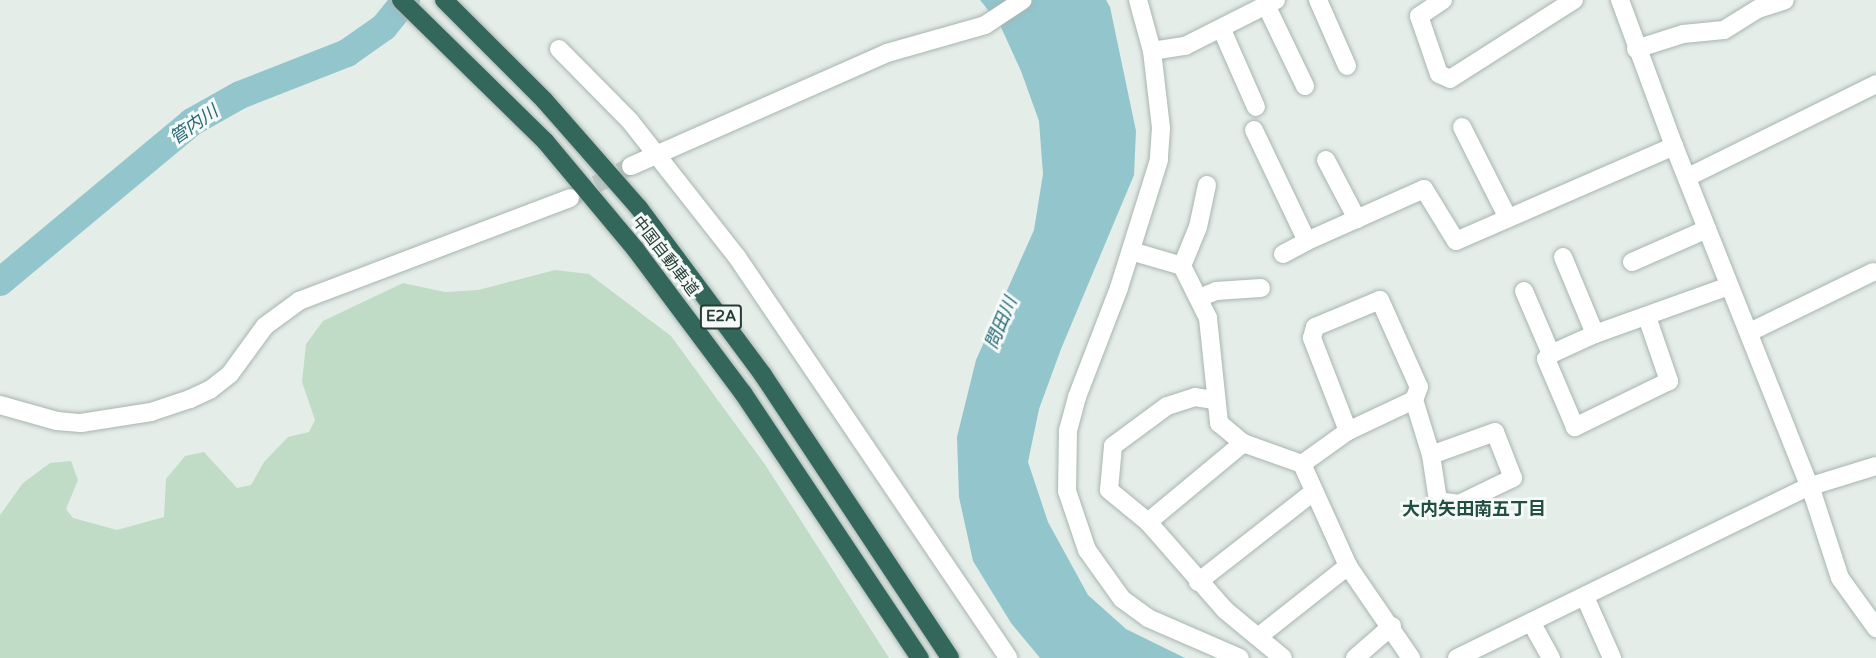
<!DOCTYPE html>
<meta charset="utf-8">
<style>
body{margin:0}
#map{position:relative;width:1876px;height:658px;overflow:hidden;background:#e5ede9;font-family:"Varela Round","Noto Sans JP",sans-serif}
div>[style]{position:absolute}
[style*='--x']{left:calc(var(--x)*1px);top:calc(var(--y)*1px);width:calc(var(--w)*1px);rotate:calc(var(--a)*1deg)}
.green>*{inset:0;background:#c0dcc7}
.water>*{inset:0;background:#92c5cc}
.river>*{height:28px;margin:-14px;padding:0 14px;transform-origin:14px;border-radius:14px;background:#92c5cc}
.minor-tunnel>*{height:18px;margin-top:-9px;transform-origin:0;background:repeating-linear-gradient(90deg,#bfcac5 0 18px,transparent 0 27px)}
.roads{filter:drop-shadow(0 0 2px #a8b5b0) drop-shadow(0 0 2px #a8b5b0)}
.minor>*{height:18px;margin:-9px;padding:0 9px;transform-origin:9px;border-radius:9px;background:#fff}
.highway>*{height:18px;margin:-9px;padding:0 9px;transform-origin:9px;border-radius:9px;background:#34675b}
span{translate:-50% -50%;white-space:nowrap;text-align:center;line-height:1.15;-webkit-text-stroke:6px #f5f9f7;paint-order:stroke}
.shield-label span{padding:2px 4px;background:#f5f9f7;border:2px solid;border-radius:4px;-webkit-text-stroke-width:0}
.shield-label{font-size:15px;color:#253d36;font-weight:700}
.street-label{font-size:16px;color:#253d36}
.water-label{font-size:18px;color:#246974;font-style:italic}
.neighbourhood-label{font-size:18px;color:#234e42;font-weight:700}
</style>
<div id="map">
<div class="green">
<i style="clip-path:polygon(555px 270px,589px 274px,671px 336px,766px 466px,889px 658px,0 658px,0 515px,23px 483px,50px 463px,71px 461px,78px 480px,66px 509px,73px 518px,117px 530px,164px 517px,166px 479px,185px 456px,204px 452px,237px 488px,251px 485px,264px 462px,288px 437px,309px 432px,315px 420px,302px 382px,306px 344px,323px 321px,403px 283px,445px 292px,478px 290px)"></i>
</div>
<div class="water">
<i style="clip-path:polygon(980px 0,1106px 0,1110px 7px,1136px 131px,1134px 175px,1061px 349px,1039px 409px,1028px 462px,1048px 522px,1088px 595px,1126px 629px,1185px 658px,1040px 658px,1011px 623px,973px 561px,959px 497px,957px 437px,976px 360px,1034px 230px,1043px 174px,1039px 121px,1021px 71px,1000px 25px)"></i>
</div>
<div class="river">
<i style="--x:0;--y:282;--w:250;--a:-39.8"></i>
<i style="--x:192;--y:122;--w:55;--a:-29.4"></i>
<i style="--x:240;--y:95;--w:115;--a:-21.4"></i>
<i style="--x:347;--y:53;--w:45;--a:-35.1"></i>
<i style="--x:384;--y:27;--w:35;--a:-51"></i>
</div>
<div class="minor-tunnel">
<i style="--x:572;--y:197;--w:67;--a:-27.7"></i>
</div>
<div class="roads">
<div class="minor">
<i style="--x:1138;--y:0;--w:53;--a:74.6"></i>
<i style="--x:1152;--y:51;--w:78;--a:83.3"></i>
<i style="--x:1161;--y:128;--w:32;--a:94"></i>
<i style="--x:1159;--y:160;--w:134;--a:107.4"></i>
<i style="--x:1119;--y:288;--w:117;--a:111.1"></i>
<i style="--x:1077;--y:397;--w:34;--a:105"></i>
<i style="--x:1068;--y:430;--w:61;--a:90.9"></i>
<i style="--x:1067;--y:491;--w:62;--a:71.3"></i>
<i style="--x:1087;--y:550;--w:60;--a:54.5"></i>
<i style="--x:1122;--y:599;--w:32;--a:36"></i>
<i style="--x:1148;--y:618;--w:100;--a:23.5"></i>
<i style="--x:1318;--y:0;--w:72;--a:66.3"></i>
<i style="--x:1443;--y:0;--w:29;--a:146"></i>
<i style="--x:1419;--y:16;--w:61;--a:71"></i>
<i style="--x:1439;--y:74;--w:12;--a:24"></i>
<i style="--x:1450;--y:79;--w:147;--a:-32.5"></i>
<i style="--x:1620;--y:0;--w:156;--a:69.7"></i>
<i style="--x:1674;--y:146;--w:376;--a:68.3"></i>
<i style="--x:1813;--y:495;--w:87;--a:72"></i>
<i style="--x:1840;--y:578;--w:62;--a:54.2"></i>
<i style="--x:1266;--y:5;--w:90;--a:64.3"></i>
<i style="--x:1222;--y:30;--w:84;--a:66.2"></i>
<i style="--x:559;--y:49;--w:101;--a:45.4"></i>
<i style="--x:630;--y:121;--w:173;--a:51.8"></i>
<i style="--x:737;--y:257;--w:484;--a:55.9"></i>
<i style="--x:1636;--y:49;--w:49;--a:-17.7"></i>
<i style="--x:1683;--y:34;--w:41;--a:-5.6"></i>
<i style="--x:1724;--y:30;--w:40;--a:-32"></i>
<i style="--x:1758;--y:9;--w:28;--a:-18"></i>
<i style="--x:1152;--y:51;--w:33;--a:-9"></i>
<i style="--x:1185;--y:46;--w:102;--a:-26.8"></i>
<i style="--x:1462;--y:127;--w:102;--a:63.2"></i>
<i style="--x:1254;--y:130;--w:123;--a:64.5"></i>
<i style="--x:1307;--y:241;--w:128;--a:-24"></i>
<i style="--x:1424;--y:189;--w:61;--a:58.4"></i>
<i style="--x:1456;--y:241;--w:238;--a:-23.5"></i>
<i style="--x:1326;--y:160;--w:67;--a:62.3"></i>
<i style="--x:631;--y:166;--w:280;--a:-23.8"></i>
<i style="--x:887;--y:53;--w:102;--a:-15.9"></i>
<i style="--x:985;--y:25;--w:45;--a:-33.3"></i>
<i style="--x:1688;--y:177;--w:210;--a:-26.3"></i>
<i style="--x:1207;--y:185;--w:43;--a:102.1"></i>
<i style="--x:1198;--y:227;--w:42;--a:112.3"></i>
<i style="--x:1182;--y:266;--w:58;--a:63.4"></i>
<i style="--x:1208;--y:318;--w:106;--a:84"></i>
<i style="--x:1219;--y:423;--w:31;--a:40"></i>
<i style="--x:1243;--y:443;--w:63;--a:19.6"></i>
<i style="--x:1302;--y:464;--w:112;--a:65.7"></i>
<i style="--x:1348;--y:566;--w:112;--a:55.6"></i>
<i style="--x:1131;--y:251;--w:53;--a:16.4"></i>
<i style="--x:1283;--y:254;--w:27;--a:-28"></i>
<i style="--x:1563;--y:257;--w:83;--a:67.4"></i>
<i style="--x:1632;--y:262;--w:82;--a:-23.7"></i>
<i style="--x:1524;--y:291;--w:69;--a:66.8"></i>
<i style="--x:1199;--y:298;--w:18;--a:-22"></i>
<i style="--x:1216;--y:291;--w:45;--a:-3.8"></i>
<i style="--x:1647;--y:317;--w:68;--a:71"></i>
<i style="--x:1669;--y:381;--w:105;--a:153.9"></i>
<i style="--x:1575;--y:427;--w:74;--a:-113.1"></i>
<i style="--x:1546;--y:359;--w:7;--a:-45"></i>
<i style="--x:1551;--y:354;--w:48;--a:-24.4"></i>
<i style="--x:1595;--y:334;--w:142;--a:-19.7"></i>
<i style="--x:1750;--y:332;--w:137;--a:-26"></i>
<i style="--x:1214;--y:400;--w:19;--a:-171"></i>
<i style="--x:1195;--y:397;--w:29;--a:162"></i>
<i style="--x:1167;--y:406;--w:67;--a:143.5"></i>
<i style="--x:1113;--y:446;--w:44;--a:95.2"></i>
<i style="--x:1109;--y:490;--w:50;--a:39.4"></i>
<i style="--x:1148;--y:522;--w:117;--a:48.8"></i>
<i style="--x:1225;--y:610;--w:75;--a:39.6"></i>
<i style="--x:0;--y:405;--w:59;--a:15.7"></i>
<i style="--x:57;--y:421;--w:24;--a:5"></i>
<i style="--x:81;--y:423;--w:71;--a:-8.9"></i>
<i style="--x:151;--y:412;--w:41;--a:-18.4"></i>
<i style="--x:190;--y:399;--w:23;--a:-25"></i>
<i style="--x:211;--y:389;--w:24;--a:-38"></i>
<i style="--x:230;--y:374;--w:59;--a:-53.9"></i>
<i style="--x:265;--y:326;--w:42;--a:-36.3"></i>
<i style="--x:299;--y:301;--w:290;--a:-20.8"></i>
<i style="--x:1348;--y:431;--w:100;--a:-111.2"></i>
<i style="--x:1312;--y:338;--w:11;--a:-75"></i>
<i style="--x:1315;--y:327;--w:70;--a:-22.6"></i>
<i style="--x:1380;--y:300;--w:95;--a:65.9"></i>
<i style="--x:1419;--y:387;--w:14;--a:111"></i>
<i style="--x:1302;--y:464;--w:57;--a:-35.7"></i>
<i style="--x:1348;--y:431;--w:73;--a:-25.2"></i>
<i style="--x:1414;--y:400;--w:58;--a:72.8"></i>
<i style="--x:1431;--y:455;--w:47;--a:81.3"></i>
<i style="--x:1438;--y:501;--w:21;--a:8"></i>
<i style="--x:1459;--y:504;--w:60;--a:-25.7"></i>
<i style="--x:1513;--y:478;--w:49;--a:-111.4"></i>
<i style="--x:1495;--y:432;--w:68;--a:160.2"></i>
<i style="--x:1148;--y:522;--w:124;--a:-39.7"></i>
<i style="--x:1198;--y:582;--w:145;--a:-38"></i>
<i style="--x:1585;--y:597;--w:67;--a:66.1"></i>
<i style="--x:1531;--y:622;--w:41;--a:60.9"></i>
<i style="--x:1258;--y:637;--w:115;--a:-38.3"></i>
<i style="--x:1355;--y:658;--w:49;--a:-40.9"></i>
<i style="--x:1457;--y:658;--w:390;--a:-26"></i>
<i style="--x:1808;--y:487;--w:71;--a:-17.2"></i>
</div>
<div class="highway">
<i style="--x:401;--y:0;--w:202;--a:44.4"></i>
<i style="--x:545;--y:141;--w:142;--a:50.1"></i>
<i style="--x:636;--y:250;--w:179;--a:53.2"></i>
<i style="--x:743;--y:393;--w:319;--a:56.3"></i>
<i style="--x:444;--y:0;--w:141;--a:45"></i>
<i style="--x:544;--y:100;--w:144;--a:48.7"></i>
<i style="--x:639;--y:208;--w:208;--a:53.4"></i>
<i style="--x:763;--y:375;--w:339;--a:56.5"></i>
</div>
</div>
<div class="shield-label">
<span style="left:721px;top:317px">E2A</span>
</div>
<div class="street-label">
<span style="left:665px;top:256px;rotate:52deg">中国自動車道</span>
</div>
<div class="water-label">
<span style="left:194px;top:125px;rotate:-35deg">管内川</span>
<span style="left:1001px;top:323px;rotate:-67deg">問田川</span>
</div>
<div class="neighbourhood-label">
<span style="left:1474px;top:509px">大内矢田南五丁目</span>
</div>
</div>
